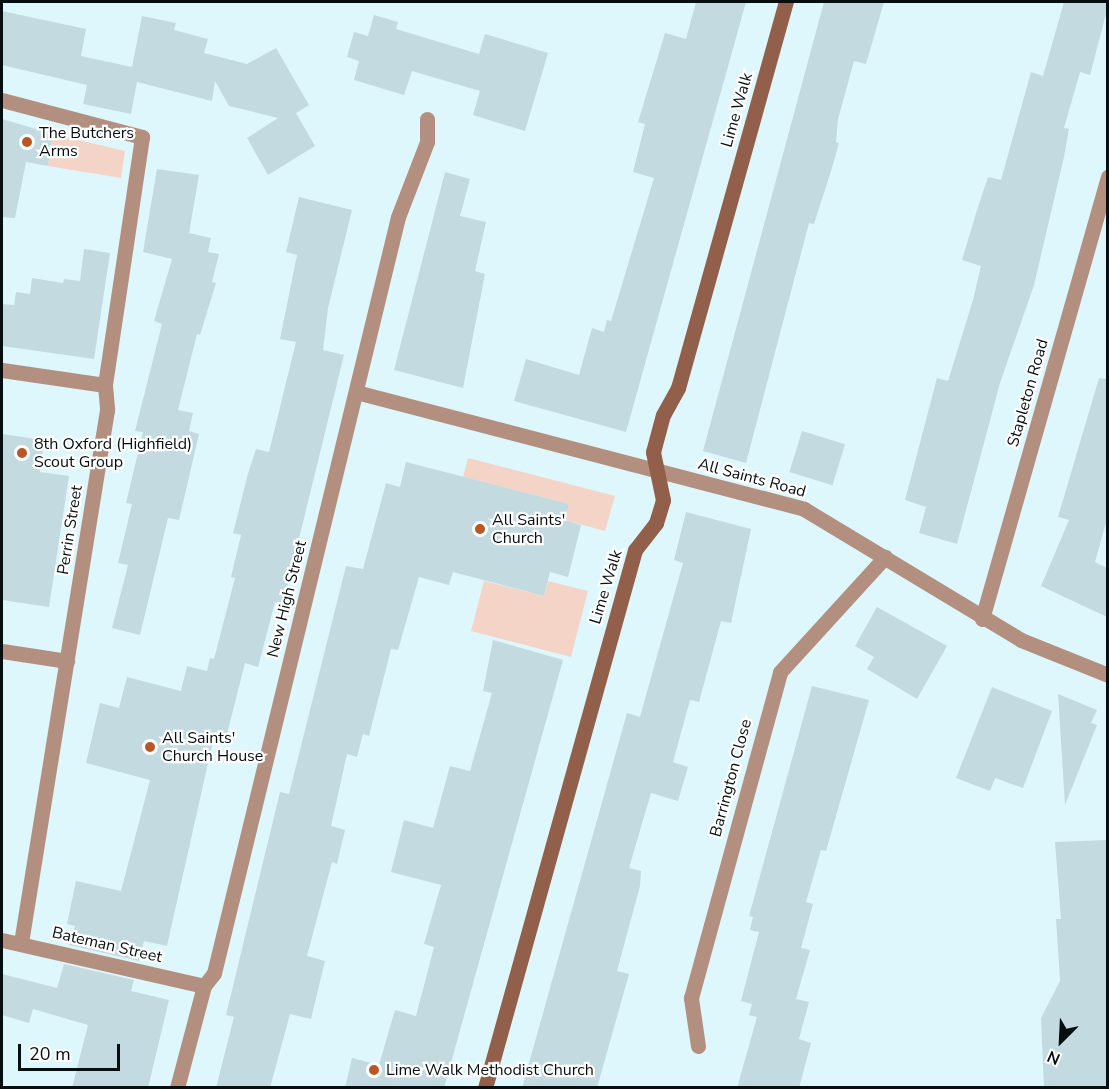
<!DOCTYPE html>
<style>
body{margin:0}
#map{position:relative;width:1109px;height:1089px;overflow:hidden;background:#def7fd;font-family:"Nunito Sans",sans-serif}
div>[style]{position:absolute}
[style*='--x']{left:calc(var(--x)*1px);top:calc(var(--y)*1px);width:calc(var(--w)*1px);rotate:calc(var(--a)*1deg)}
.green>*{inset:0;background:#f4d4c7}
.building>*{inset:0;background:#c2dae0;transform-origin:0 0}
.street>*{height:15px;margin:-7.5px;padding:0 7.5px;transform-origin:7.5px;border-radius:7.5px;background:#b38f80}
.secondary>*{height:15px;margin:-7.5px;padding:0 7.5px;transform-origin:7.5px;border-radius:7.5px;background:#925f4a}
.dots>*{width:16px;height:16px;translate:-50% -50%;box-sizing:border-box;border:3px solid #fff;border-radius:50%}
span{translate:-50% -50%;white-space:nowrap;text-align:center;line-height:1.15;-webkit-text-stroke:4.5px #fff;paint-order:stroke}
.street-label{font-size:16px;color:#060e0f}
.poi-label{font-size:16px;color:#060e0f}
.left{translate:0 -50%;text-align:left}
.frame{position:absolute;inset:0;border:3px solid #060e0f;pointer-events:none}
.north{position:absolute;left:1031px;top:1011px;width:60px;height:60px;-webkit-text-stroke:4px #fff;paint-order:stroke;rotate:204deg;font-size:16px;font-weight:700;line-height:24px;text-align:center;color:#060e0f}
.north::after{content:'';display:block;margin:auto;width:21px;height:27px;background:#060e0f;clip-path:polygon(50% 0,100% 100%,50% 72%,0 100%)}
.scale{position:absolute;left:18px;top:1044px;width:102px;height:27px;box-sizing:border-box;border:3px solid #060e0f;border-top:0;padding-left:8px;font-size:18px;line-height:21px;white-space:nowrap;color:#060e0f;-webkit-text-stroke:4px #fff;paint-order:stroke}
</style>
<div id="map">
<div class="green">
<i style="clip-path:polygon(53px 134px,125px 151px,121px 178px,48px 166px)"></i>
<i style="clip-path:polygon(468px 458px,615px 496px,605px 531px,565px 520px,569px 504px,463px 477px)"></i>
<i style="clip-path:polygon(484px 581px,544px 596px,548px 581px,588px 591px,571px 657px,471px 631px)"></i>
</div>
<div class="building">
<i style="clip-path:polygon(696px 2px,746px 2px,626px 432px,514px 401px,526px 359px,579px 375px,592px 328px,604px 332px,607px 320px,611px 321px,654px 178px,633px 172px,645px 124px,638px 122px,665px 33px,686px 39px)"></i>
<i style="clip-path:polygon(824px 2px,884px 2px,866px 64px,854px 61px,838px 119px,836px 142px,839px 143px,832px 168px,814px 224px,809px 223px,746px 463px,703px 451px)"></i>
<i style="clip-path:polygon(1064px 2px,1107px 2px,1107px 10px,1090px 75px,1080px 72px,1064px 128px,1069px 129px,1064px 157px,1034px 285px,1000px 383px,957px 544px,919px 533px,926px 507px,905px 500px,937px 378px,948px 381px,973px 300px,981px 266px,962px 260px,977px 210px,988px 177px,1001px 180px,1031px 72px,1043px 76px)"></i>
<i style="clip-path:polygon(2px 11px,86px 29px,81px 56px,132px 67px,142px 16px,176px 23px,174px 30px,208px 39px,204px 53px,247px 64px,276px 48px,309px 105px,296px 113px,315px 146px,268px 175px,247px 138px,278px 118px,229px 106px,215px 81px,212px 101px,137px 82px,131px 114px,83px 104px,87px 85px,2px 65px)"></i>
<i style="clip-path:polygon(374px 15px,398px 22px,396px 29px,479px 54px,485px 34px,548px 53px,525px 131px,473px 115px,480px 91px,412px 71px,404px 95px,354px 80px,359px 61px,347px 57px,354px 32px,368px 36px)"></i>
<i style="clip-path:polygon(2px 119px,53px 134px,48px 166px,26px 162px,15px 218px,2px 217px)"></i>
<i style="clip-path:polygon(157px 169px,199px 175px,189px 233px,211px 238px,208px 252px,219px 254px,212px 282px,216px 283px,200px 335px,197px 334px,178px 410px,193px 413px,189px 431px,199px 434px,179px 520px,168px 518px,140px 635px,112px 628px,128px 565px,118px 563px,132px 504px,126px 503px,143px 432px,135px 431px,162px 324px,154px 321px,172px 259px,143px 252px)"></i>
<i style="clip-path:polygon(445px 172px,470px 179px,460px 216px,486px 222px,475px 271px,485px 274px,463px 388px,394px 370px)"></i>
<i style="clip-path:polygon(299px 197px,352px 210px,328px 308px,323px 350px,344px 355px,283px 604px,275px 602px,258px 667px,245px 663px,227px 734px,215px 732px,167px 946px,144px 941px,139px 961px,69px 945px,75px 926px,67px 924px,76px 881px,121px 891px,150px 780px,86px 763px,100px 703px,119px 708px,127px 677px,181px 691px,187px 666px,207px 671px,210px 658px,214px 659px,235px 578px,231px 577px,241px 535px,233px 533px,247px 477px,256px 449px,269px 452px,296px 342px,280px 339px,297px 255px,286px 252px)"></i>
<i style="clip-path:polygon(84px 249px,110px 253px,94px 359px,2px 346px,2px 304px,14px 305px,16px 292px,30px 294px,32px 278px,63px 283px,64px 279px,80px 281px)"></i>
<i style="clip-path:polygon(1099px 378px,1107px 379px,1107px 519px,1095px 562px,1107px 568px,1107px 617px,1041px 586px,1069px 520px,1058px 517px)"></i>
<i style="left:802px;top:431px;width:45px;height:43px;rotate:17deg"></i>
<i style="clip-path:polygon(2px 434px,44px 440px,40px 472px,69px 476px,49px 607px,2px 600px)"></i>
<i style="clip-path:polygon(406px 462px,569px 504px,565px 520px,581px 525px,568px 577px,550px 572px,544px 596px,453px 572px,449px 585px,419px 577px,398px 650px,391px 649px,369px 736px,363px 734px,357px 757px,347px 754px,331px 826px,345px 830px,337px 864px,332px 862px,307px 956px,325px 961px,311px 1019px,290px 1014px,270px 1088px,216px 1088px,234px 1017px,226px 1015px,280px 792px,289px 794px,346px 566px,363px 569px,386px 483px,400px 487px)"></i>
<i style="clip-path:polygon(686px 512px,751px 529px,731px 623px,721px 621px,699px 702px,690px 700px,673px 762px,688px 767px,678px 801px,651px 793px,629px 868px,641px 871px,640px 886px,617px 971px,629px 974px,597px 1088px,522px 1088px,627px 713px,640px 717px,683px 563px,674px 560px)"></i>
<i style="clip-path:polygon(877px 607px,947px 646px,917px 699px,867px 669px,874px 657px,855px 646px)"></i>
<i style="clip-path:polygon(493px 640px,563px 660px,444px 1088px,345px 1088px,352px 1058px,379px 1065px,395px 1010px,416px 1016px,434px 947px,424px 944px,441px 885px,391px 872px,404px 820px,433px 828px,450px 766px,470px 771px,492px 693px,483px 691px)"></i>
<i style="clip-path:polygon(812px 686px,869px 700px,826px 851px,821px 850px,806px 902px,813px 904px,801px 948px,810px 950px,796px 999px,809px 1002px,799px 1039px,811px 1043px,799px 1088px,737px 1088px,757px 1017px,749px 1015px,752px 1004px,741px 1001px,759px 932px,750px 930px,753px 917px,749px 916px)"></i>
<i style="clip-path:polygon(992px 687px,1052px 711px,1023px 788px,995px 778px,990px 791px,956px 778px)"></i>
<i style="clip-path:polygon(1058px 694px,1097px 710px,1091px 723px,1097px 725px,1065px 805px)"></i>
<i style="clip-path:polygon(1107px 840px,1107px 1088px,1044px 1088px,1041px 1018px,1060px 981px,1056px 919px,1061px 919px,1055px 842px)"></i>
<i style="clip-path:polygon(64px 964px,134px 980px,131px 991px,169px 1000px,148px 1088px,72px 1088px,88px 1025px,33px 1009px,29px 1023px,2px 1015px,2px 974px,57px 988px)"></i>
</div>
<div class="street">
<i style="--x:2;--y:100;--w:145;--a:14.8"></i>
<i style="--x:142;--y:137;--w:251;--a:98.5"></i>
<i style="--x:105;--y:385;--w:25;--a:85"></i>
<i style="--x:107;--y:410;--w:540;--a:99.17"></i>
<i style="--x:2;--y:370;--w:104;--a:8.3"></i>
<i style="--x:356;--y:392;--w:463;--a:14.6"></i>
<i style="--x:804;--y:509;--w:253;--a:31.1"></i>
<i style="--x:1021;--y:640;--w:94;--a:21.9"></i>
<i style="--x:982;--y:619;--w:460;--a:-74.1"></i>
<i style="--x:2;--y:651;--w:66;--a:8.7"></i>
<i style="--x:2;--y:940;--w:207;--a:12.8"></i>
<i style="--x:698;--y:1046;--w:49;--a:-98.3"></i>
<i style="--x:691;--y:998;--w:338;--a:-74.7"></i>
<i style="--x:780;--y:672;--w:156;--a:-47.6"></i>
<i style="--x:177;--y:1088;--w:106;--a:-75.2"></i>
<i style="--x:204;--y:986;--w:16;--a:-52"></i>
<i style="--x:214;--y:973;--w:778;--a:-76.32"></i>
<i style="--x:398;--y:217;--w:80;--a:-68.9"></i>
<i style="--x:427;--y:142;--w:23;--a:-90"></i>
</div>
<div class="secondary">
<i style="--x:485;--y:1088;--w:559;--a:-74.42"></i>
<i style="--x:635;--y:550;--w:34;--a:-52"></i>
<i style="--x:656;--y:523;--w:24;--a:-73"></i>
<i style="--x:663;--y:500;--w:49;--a:-101.8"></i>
<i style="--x:653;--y:452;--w:38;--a:-75"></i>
<i style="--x:663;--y:415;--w:31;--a:-61"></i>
<i style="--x:678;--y:388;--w:401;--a:-74.4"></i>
</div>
<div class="dots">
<i style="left:27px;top:142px;background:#ba5624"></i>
<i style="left:22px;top:453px;background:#ba5624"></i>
<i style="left:480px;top:529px;background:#ba5624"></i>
<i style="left:150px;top:747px;background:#ba5624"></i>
<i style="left:374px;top:1070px;background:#ba5624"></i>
</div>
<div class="street-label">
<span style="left:737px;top:110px;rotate:-74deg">Lime Walk</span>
<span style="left:1028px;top:393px;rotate:-74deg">Stapleton Road</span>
<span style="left:752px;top:478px;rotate:15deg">All Saints Road</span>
<span style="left:70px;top:530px;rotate:-81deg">Perrin Street</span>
<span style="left:606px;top:587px;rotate:-73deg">Lime Walk</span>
<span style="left:287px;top:599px;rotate:-76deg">New High Street</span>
<span style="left:731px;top:778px;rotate:-75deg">Barrington Close</span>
<span style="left:107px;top:945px;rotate:13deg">Bateman Street</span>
</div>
<div class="poi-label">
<span class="left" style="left:39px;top:142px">The Butchers<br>Arms</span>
<span class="left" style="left:34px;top:453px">8th Oxford (Highfield)<br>Scout Group</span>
<span class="left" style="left:492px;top:529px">All Saints'<br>Church</span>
<span class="left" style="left:162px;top:747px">All Saints'<br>Church House</span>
<span class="left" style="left:386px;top:1070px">Lime Walk Methodist Church</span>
</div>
<div class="frame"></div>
<div class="north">N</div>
<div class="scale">20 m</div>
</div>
